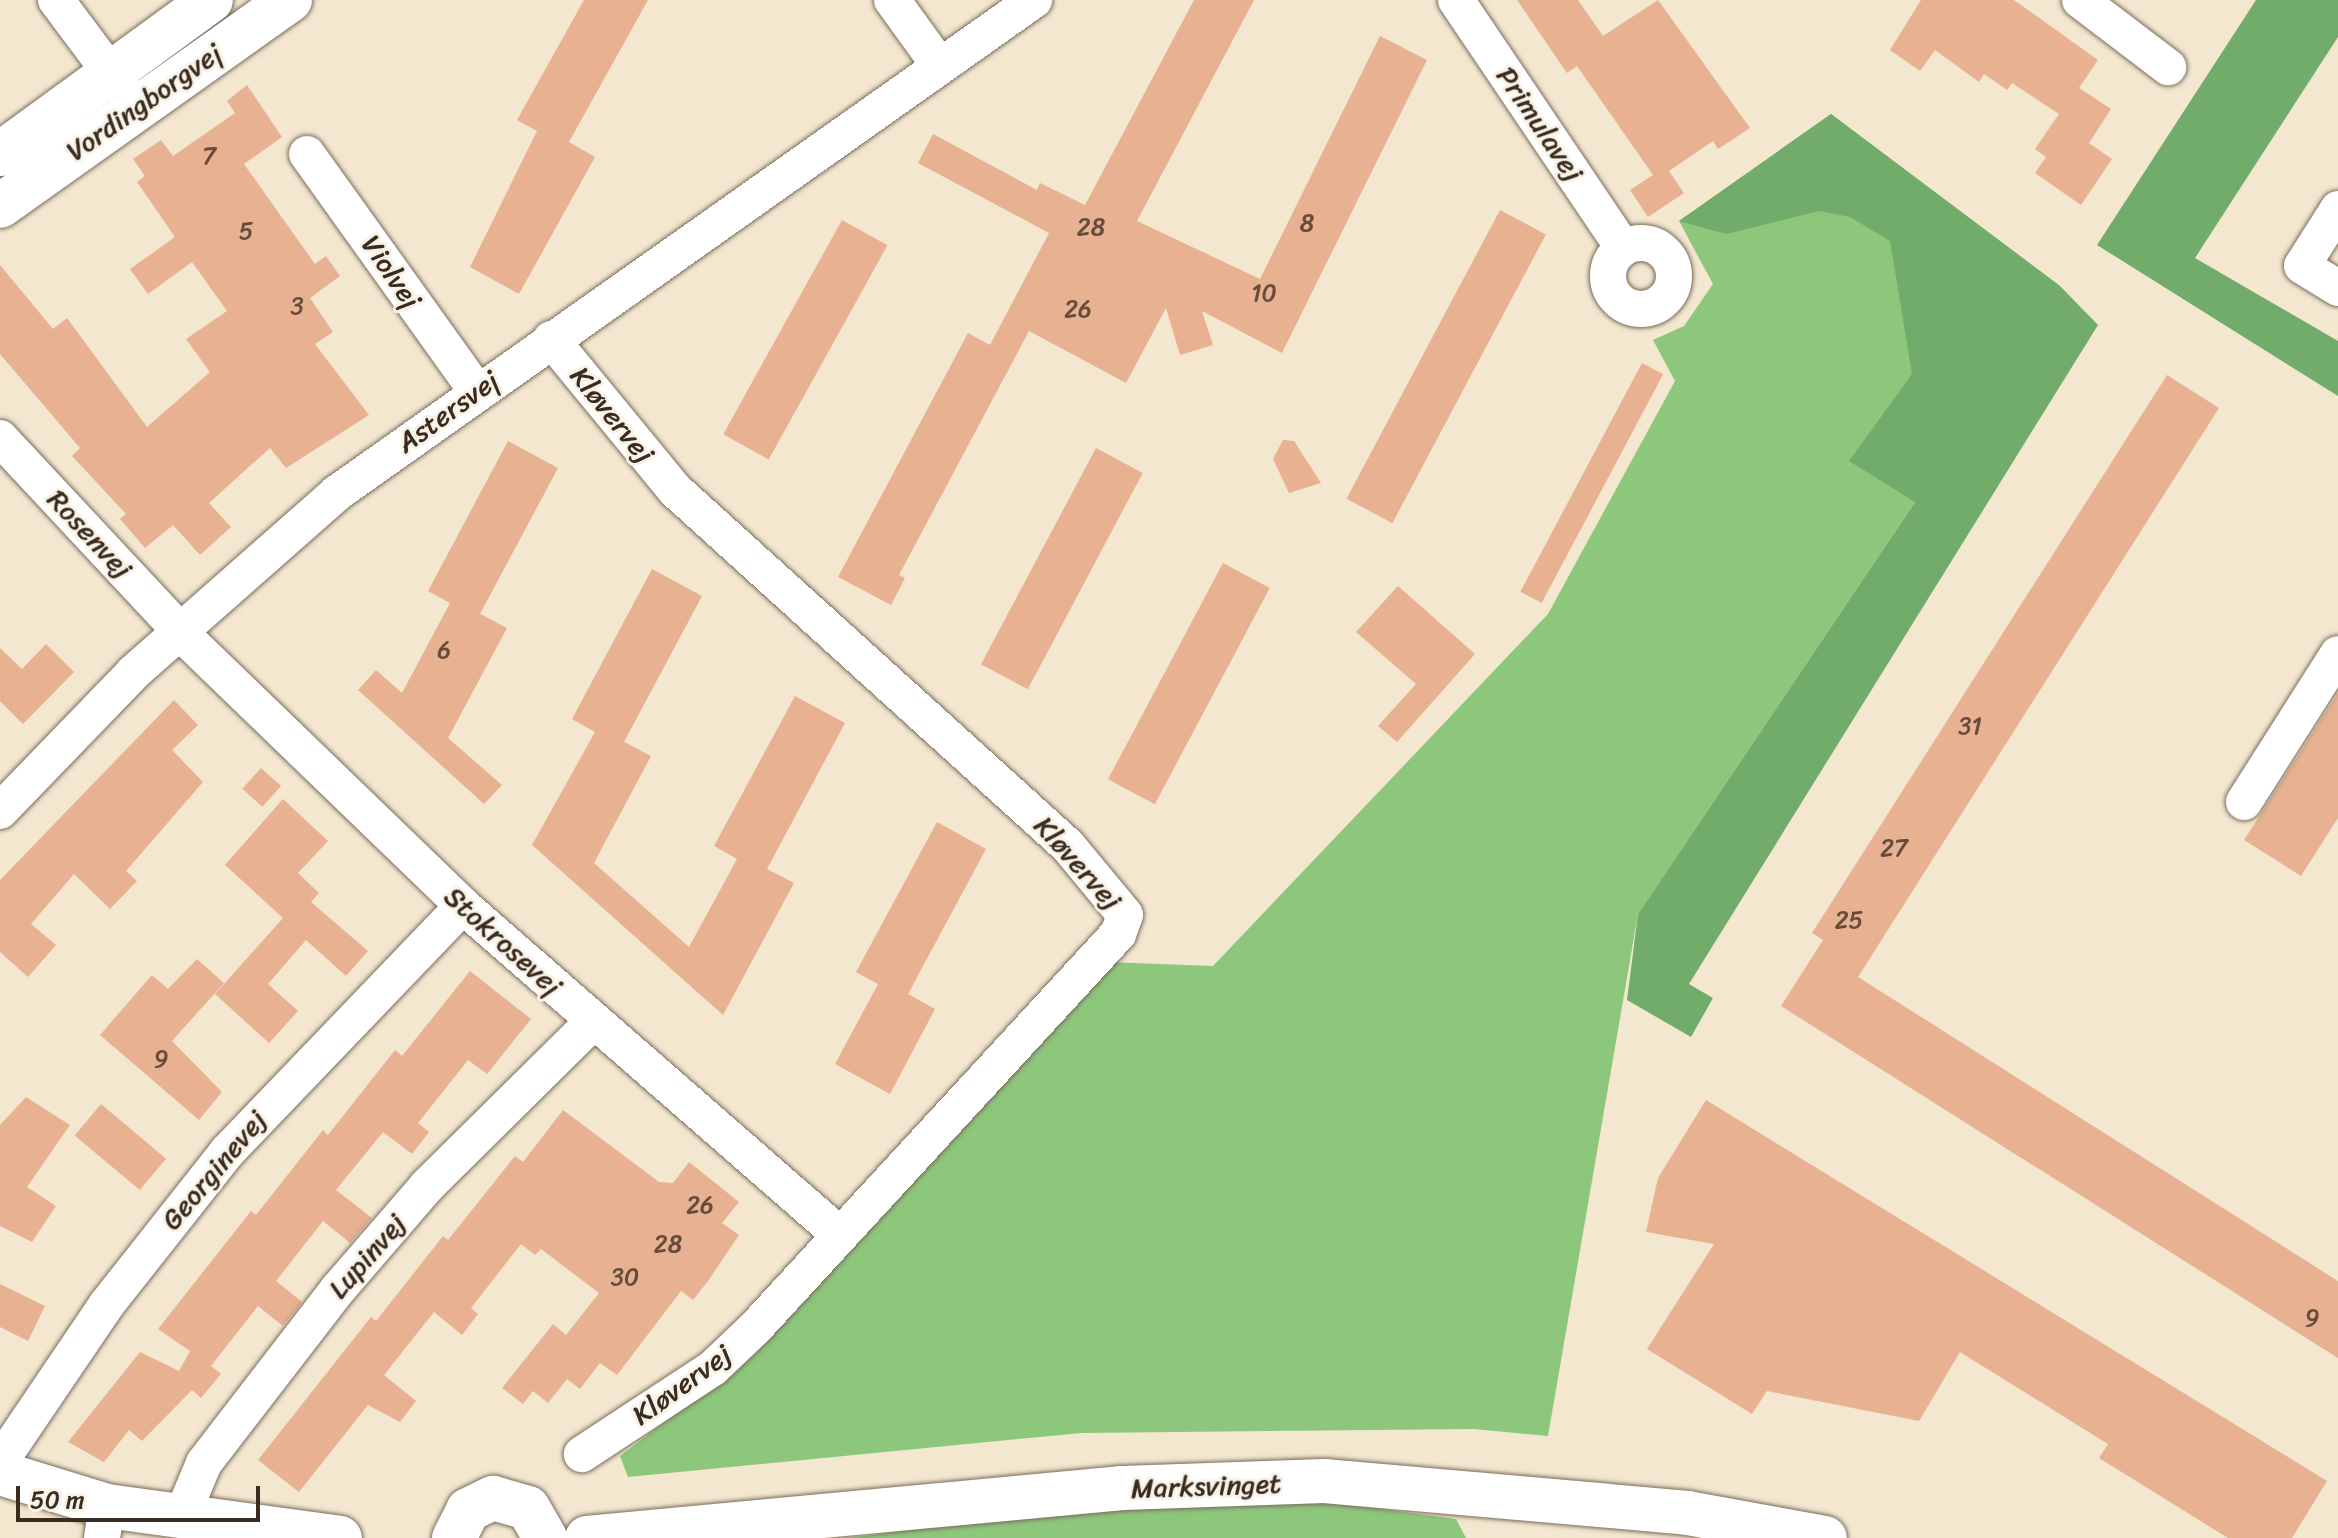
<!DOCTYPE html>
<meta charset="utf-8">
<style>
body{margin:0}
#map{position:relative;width:2338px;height:1538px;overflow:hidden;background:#f3e7d0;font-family:Sriracha,sans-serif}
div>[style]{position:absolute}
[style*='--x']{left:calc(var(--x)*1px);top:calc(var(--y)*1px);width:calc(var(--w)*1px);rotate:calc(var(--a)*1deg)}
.green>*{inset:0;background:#8dc77b}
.forest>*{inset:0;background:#72ac6b}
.building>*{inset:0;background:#e7b192;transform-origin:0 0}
.roads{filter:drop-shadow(0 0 2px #7b6c5c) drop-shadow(0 0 2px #7b6c5c)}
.minor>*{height:36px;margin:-18px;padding:0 18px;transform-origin:18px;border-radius:18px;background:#fff}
.minor>.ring{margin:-18px;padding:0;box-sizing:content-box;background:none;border:36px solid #fff;border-radius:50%}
.tertiary>*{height:44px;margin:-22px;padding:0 22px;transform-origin:22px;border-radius:22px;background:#fff}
.secondary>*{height:44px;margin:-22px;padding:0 22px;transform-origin:22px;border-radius:22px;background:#fff}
span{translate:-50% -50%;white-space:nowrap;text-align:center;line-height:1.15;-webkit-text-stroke:6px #f7f3e8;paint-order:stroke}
.number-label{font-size:24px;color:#664c3b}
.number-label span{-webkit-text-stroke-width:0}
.street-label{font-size:28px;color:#3b2a1e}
.scale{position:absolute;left:16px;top:1486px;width:244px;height:36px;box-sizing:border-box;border:4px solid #3b2a1e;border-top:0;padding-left:10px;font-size:24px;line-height:28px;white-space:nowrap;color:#3b2a1e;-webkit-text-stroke:6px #f7f3e8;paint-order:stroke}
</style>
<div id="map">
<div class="green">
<i style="clip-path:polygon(1831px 114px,2060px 286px,1638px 914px,1548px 1436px,1474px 1429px,1081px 1433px,628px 1477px,620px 1456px,755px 1354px,1106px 962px,1213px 966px,1548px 614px,1675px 381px,1653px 340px,1684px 326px,1713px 284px,1679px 221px)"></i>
<i style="clip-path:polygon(1329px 1502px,1456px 1519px,1466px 1538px,849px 1538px,1107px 1505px)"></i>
</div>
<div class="forest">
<i style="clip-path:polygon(2256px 0,2338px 0,2338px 37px,2195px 258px,2338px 341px,2338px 396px,2097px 245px)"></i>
<i style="clip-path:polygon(1831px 114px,2060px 286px,2098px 325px,1689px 984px,1713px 998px,1691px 1037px,1627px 1000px,1638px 914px,1915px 502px,1849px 461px,1912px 374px,1890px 241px,1850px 217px,1819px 211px,1726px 234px,1679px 221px)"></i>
</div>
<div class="building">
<i style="clip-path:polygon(584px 0,648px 0,569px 142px,595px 157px,519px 294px,470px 267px,537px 131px,517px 120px)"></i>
<i style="clip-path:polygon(1194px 0,1254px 0,1137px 221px,1260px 279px,1380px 36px,1427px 60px,1282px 353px,1202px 311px,1213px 345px,1180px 355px,1166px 308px,1126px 383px,1029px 331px,899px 575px,905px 578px,891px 605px,838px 577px,968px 333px,990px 345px,1049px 233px,918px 163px,933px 134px,1037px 190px,1040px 183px,1085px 205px)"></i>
<i style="clip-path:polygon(1517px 0,1578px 0,1603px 36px,1658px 0,1750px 128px,1718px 149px,1713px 141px,1669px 171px,1684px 193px,1648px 217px,1630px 190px,1653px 175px,1577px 66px,1567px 73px)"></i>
<i style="clip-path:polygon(1921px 0,2014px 0,2098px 60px,2079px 88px,2111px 109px,2089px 143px,2112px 159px,2081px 205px,2035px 173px,2046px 157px,2035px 149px,2059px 114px,2012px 83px,2007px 90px,1984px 74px,1979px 82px,1935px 50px,1920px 71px,1890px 50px)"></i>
<i style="clip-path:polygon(247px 85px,282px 137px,244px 164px,315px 264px,326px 256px,340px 276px,310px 298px,333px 332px,315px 344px,369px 415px,286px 468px,270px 448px,209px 503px,231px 527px,200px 555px,173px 525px,145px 548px,120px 519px,126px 514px,72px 456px,80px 448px,0 354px,0 265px,53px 329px,67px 318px,147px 427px,210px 372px,186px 339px,227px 311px,192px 262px,148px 294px,130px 269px,175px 237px,137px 182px,145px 176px,133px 159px,161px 140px,173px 156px,235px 113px,227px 101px)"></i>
<i style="left:1500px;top:210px;width:52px;height:327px;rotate:28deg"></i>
<i style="left:842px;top:220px;width:52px;height:245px;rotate:29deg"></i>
<i style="left:1642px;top:363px;width:24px;height:259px;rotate:28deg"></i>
<i style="clip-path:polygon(2167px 375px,2219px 408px,1858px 977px,2338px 1281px,2338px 1358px,1781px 1006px,1823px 940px,1812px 933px)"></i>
<i style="clip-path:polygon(1283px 440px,1294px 441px,1321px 483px,1289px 493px,1273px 459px)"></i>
<i style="clip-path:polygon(508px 441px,558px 468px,480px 614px,507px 628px,448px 738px,502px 785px,484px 804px,358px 690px,376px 670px,402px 693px,450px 603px,428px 591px)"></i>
<i style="left:1096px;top:448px;width:53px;height:245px;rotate:28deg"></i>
<i style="left:1223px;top:563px;width:53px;height:245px;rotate:28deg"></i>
<i style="clip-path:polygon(652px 569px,702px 596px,624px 742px,651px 756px,594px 863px,689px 947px,737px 859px,714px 846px,795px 696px,845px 723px,767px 869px,794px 883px,723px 1015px,532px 845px,595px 732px,572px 719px)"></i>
<i style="clip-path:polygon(1398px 586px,1475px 654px,1397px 742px,1378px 726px,1416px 684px,1356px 632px)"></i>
<i style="clip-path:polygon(46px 644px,74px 672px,23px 724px,0 701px,0 648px,22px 669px)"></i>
<i style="clip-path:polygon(2338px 693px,2338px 818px,2301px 876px,2244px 840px)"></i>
<i style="clip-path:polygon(174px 700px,198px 725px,172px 750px,203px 782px,126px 871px,137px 881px,110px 909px,74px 874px,31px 924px,56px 945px,28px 977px,0 952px,0 880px)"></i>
<i style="left:261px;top:768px;width:27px;height:28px;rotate:42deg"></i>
<i style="clip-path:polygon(283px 799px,328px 841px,298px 873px,319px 893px,311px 902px,368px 951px,346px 976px,306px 940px,268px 984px,298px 1011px,269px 1043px,215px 994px,283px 918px,225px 865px)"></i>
<i style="clip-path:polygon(937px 822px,986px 849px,908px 994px,935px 1009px,890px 1094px,835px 1064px,878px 984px,856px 972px)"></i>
<i style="clip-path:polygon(197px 959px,224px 983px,172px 1041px,222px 1092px,199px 1120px,100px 1035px,152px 975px,168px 989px)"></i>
<i style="clip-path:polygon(470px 971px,531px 1019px,487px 1074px,468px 1060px,418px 1123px,429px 1132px,412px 1154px,383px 1132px,336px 1190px,372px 1218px,350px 1243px,323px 1221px,276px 1281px,302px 1302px,283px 1326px,258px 1306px,211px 1366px,221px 1374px,201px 1398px,192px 1390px,142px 1441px,129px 1430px,104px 1462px,68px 1442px,140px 1352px,179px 1371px,190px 1351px,158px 1329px,251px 1211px,256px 1215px,323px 1130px,328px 1135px,395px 1050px,402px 1056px)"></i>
<i style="clip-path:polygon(26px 1097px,70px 1125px,27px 1187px,56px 1206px,32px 1242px,0 1226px,0 1125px)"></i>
<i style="clip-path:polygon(1706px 1100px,2327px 1481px,2292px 1538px,2228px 1538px,2099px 1458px,2108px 1444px,1960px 1352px,1919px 1421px,1767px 1391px,1752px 1414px,1647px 1349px,1714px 1244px,1646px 1232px,1658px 1178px)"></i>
<i style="left:101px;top:1104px;width:85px;height:41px;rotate:40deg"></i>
<i style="clip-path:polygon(563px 1110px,659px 1182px,673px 1183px,689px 1162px,739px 1202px,722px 1223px,739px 1235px,708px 1281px,693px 1300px,681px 1291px,617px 1375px,600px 1363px,580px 1389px,567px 1379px,548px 1403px,533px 1391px,523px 1404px,502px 1388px,553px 1324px,566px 1335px,599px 1293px,541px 1249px,535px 1255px,521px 1244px,471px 1308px,478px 1314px,462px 1335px,434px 1312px,384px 1375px,416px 1401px,400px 1422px,368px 1405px,299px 1492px,258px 1460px,371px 1317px,376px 1321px,443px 1236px,448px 1240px,515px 1156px,523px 1162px)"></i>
<i style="clip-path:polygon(0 1284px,45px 1306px,28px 1341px,0 1327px)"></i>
</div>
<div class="roads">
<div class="minor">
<i style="--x:56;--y:0;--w:119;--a:53.2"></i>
<i style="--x:892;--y:0;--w:80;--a:54.1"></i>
<i style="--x:1456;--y:0;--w:299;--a:56"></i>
<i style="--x:2080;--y:0;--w:111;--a:37.3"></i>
<i style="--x:307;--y:154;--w:290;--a:54.4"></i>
<i style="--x:2338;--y:209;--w:67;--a:122.3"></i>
<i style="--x:2302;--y:266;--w:42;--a:31.4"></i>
<i class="ring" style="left:1608px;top:243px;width:30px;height:30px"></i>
<i style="--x:551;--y:339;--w:195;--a:50.6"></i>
<i style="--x:675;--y:490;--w:530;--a:42.17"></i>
<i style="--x:1068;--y:846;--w:89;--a:50.4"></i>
<i style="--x:1125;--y:915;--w:20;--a:110"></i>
<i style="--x:1118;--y:934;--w:536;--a:132.65"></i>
<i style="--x:755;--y:1328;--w:58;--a:136.4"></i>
<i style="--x:713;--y:1368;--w:157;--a:146.7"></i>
<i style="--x:0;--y:438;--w:279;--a:47"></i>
<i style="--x:190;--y:642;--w:380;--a:44"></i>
<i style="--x:463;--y:906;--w:500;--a:41.11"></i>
<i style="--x:2244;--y:802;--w:175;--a:-57.6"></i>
<i style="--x:0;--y:811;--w:193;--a:-46"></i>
<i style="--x:134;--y:672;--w:271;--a:-41.4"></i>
<i style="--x:337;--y:493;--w:854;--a:-35.27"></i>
<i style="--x:0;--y:1462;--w:191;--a:-55.9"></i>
<i style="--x:107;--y:1304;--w:194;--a:-51.7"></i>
<i style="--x:227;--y:1152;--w:341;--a:-46.2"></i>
<i style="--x:181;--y:1518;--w:60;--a:-67.3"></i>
<i style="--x:204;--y:1463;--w:221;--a:-52.4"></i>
<i style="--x:339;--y:1288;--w:135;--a:-49.2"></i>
<i style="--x:427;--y:1186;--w:232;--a:-44.7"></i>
<i style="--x:102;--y:1538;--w:32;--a:-81"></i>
</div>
<div class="tertiary">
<i style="--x:0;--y:1473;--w:112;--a:17.1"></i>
<i style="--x:107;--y:1506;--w:235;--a:7.8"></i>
<i style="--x:454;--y:1538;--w:31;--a:-63"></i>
<i style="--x:468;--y:1510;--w:28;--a:-26"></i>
<i style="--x:493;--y:1498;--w:36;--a:16"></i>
<i style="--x:528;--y:1508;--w:34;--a:60"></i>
<i style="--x:587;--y:1538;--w:538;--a:-5.33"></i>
<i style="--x:1123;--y:1488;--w:201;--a:-2"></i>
<i style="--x:1324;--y:1481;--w:365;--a:5"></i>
<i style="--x:1688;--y:1513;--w:139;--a:10.3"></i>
</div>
<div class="secondary">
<i style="--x:0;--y:154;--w:261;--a:-36.1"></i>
<i style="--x:0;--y:206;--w:356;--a:-35.4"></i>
</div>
</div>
<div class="number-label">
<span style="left:209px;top:157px">7</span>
<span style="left:1307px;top:224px">8</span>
<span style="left:1091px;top:228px">28</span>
<span style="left:246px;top:232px">5</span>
<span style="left:1264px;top:294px">10</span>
<span style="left:297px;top:307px">3</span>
<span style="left:1078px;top:310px">26</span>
<span style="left:444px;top:651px">6</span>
<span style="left:1970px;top:727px">31</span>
<span style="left:1894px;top:849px">27</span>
<span style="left:1849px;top:921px">25</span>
<span style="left:161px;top:1060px">9</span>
<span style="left:700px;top:1206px">26</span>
<span style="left:668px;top:1245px">28</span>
<span style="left:625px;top:1278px">30</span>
<span style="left:2312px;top:1319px">9</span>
</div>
<div class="street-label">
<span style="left:144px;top:102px;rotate:-35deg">Vordingborgvej</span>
<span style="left:1540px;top:124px;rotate:56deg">Primulavej</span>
<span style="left:391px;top:272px;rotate:55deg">Violvej</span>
<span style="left:448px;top:412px;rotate:-36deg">Astersvej</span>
<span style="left:612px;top:415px;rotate:51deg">Kløvervej</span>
<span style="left:90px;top:534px;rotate:47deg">Rosenvej</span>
<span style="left:1078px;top:863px;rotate:48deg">Kløvervej</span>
<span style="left:503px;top:941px;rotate:42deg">Stokrosevej</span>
<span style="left:214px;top:1170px;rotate:-50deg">Georginevej</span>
<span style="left:367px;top:1256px;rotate:-49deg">Lupinvej</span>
<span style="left:682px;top:1385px;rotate:-36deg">Kløvervej</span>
<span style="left:1206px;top:1486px;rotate:-2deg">Marksvinget</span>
</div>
<div class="scale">50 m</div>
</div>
